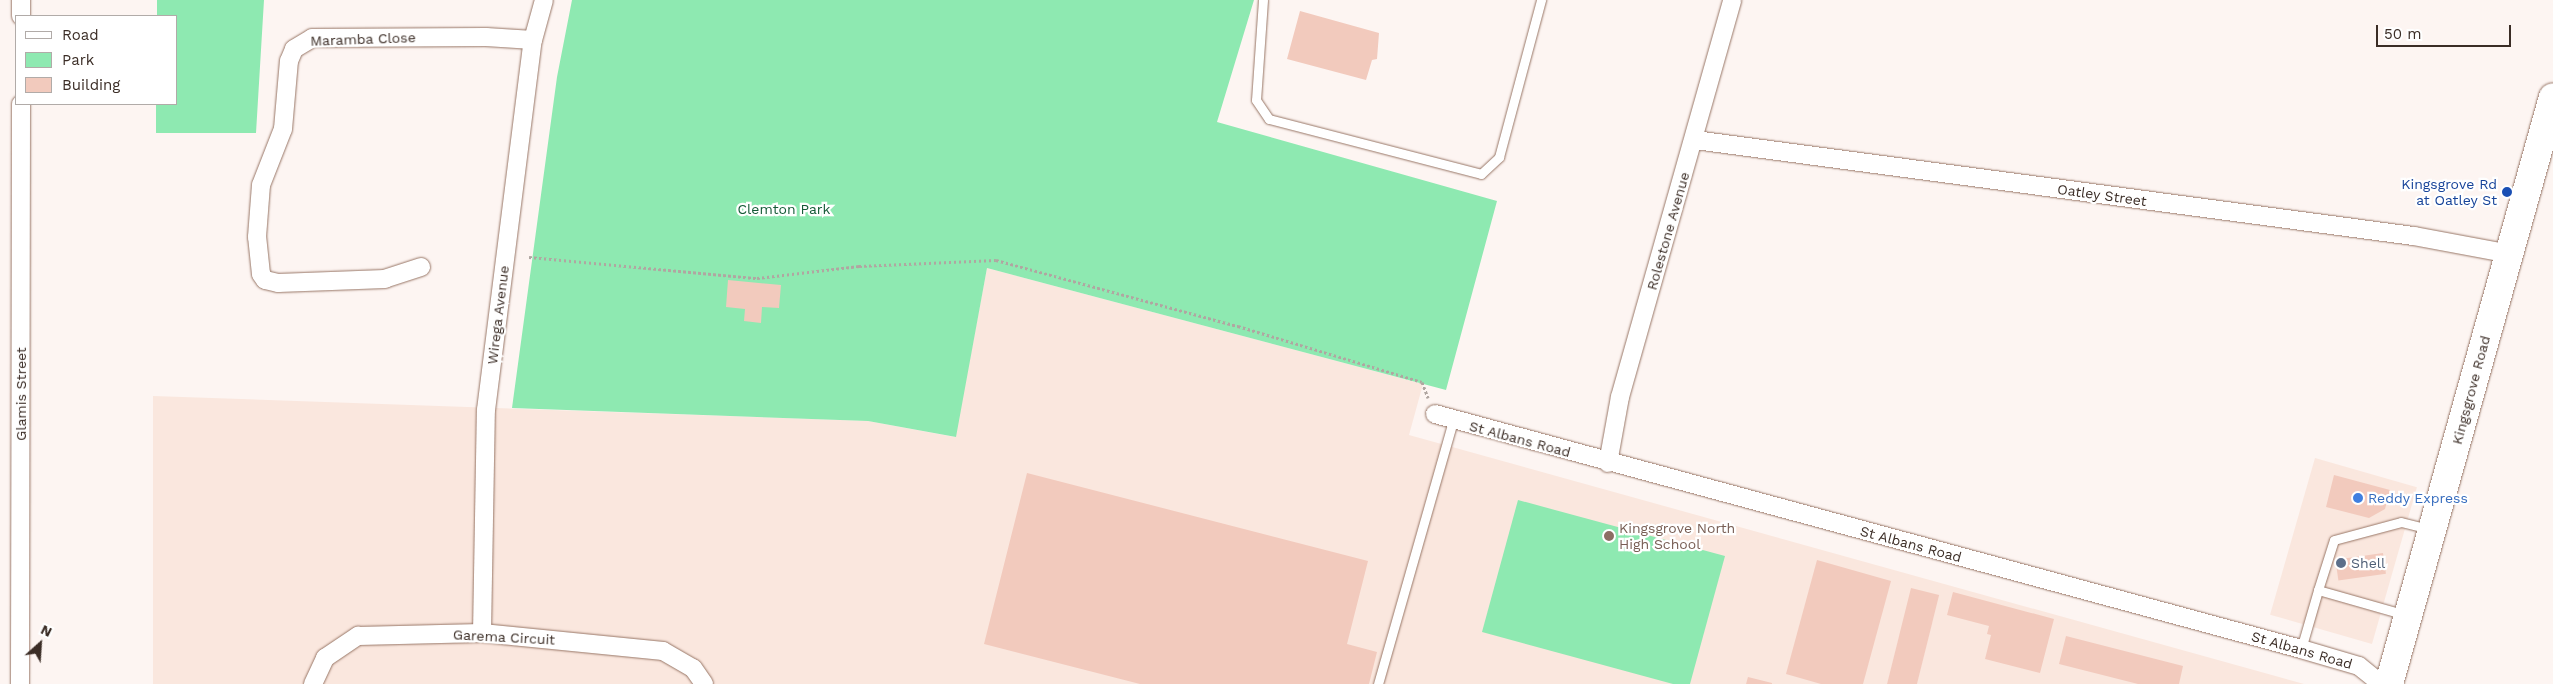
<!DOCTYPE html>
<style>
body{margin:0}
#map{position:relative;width:2553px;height:684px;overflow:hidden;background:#fdf5f2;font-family:"Work Sans",sans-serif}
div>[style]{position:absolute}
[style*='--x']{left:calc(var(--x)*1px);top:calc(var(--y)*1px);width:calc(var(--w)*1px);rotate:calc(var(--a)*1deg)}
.built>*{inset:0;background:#fae7de;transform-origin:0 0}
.green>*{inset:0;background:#8ee9b1}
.building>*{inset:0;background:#f2cabd;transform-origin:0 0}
.path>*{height:3px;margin-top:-1.5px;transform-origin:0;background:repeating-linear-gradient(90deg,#b0a6a1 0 2.5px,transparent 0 5px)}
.roads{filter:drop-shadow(0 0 1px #987666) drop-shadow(0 0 1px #987666)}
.lane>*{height:9px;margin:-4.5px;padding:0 4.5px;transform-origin:4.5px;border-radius:4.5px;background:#fff}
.street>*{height:18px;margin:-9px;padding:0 9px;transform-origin:9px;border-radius:9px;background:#fff}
.primary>*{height:28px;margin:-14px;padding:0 14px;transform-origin:14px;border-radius:14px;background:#fff}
.dots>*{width:14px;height:14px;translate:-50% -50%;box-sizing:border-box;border:2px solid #fff;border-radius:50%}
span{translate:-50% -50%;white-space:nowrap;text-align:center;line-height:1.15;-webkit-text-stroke:4.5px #fff;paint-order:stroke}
.street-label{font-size:14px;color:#3b2d26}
.transit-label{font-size:14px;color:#164399}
.right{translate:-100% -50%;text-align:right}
.park-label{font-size:14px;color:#135a36}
.shop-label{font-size:14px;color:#366cbe}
.left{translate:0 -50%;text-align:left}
.education-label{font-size:14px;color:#785e54}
.service-label{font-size:14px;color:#4e5e75}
.legend{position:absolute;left:15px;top:15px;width:162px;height:90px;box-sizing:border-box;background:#fff;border:1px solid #b1aba8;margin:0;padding:6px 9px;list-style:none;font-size:15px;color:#3b2d26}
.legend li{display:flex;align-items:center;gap:10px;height:25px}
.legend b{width:25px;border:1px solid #b1aba8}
.north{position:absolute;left:15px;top:619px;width:50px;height:50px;-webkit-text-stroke:4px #fff;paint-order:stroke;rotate:26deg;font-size:14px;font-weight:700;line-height:20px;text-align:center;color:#3b2d26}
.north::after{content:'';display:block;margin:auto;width:18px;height:22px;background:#3b2d26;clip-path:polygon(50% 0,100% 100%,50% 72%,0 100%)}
.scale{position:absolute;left:2376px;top:25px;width:135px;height:22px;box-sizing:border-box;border:2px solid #3b2d26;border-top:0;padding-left:6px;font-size:15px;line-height:18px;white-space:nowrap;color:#3b2d26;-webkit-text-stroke:4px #fff;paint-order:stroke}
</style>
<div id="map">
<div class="built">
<i style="clip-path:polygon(987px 268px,1423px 384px,1409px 435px,2304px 684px,153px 684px,153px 396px,868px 421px,955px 437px)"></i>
<i style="left:2315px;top:458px;width:106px;height:163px;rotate:16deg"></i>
</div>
<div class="green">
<i style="clip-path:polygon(157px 0,264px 0,256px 133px,156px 133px,156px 104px,176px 104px,176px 16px,157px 16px)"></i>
<i style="clip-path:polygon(572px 0,1254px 0,1217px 122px,1497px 201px,1446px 390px,987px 268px,956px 437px,868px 421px,512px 408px,557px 77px)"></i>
<i style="clip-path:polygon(1518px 500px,1725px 556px,1690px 684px,1673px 684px,1482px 632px)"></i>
</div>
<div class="building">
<i style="clip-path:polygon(1300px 11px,1379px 33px,1377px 59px,1372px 60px,1366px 80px,1287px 59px)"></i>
<i style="clip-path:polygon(728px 280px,781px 285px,779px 308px,762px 307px,761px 323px,744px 321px,745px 309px,726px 307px)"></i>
<i style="clip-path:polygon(1027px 473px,1368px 561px,1347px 644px,1377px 652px,1369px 684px,1140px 684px,984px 644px)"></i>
<i style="clip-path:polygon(2334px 475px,2390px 490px,2385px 509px,2369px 518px,2326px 507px)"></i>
<i style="left:2383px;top:553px;width:21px;height:48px;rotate:82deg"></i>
<i style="clip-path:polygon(1817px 560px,1891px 581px,1863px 684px,1821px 684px,1786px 674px)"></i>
<i style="left:1911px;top:588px;width:29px;height:99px;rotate:14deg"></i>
<i style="clip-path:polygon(1953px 592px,2054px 619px,2040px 673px,1985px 659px,1991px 635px,1987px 634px,1989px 626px,1947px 615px)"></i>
<i style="clip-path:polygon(2066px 636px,2183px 666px,2179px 684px,2138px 684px,2059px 664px)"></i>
<i style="clip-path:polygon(1748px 677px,1772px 683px,1772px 684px,1746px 684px)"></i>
</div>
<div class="path">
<i style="--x:529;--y:257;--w:229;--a:5.3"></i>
<i style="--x:757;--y:278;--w:103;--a:-6.7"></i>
<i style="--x:859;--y:266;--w:137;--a:-2.5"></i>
<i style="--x:996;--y:260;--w:251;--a:15.3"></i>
<i style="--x:1238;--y:326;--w:192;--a:16.9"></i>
<i style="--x:1422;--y:382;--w:17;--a:69"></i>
</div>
<div class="roads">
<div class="lane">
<i style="--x:1263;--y:0;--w:100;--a:94"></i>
<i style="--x:1256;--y:100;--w:23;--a:56"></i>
<i style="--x:1269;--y:119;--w:219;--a:14.5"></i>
<i style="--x:1481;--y:174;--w:25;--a:-43"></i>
<i style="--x:1499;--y:157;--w:163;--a:-75"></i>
<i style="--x:2318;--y:590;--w:52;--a:-72.3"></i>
<i style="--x:2334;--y:540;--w:69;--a:-15"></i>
<i style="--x:2401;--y:522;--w:30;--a:14"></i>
<i style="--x:2301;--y:649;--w:61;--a:-73.9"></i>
<i style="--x:2318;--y:590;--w:91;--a:15.9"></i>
<i style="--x:1378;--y:684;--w:274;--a:-74.1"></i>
</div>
<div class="street">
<i style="--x:21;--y:16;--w:16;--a:-90"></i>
<i style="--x:1695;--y:140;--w:725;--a:7.61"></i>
<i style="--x:2414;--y:236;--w:98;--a:10.6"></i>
<i style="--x:421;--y:267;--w:38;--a:162"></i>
<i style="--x:385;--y:279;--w:107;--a:177.9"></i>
<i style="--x:278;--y:283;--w:13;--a:-167"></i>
<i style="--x:265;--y:280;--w:7;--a:-124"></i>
<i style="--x:261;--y:274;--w:37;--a:-96"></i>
<i style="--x:257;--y:237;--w:52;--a:-85.6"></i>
<i style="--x:261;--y:185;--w:60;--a:-68.6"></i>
<i style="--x:283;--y:129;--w:68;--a:-85"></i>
<i style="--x:289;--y:61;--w:13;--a:-67"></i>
<i style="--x:294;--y:49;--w:21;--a:-31"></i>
<i style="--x:312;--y:38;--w:174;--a:-0.3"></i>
<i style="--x:486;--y:37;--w:47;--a:3.7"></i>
<i style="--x:1435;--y:414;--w:897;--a:15.18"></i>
<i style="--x:2301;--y:649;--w:60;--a:16.3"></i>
<i style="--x:2359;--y:666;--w:28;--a:39"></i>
<i style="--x:1608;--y:463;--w:67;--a:-79.7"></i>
<i style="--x:1620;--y:397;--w:412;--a:-74.2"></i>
<i style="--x:482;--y:633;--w:223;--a:-89"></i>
<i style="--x:486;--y:410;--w:373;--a:-82.8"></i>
<i style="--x:533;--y:40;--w:41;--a:-74.6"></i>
<i style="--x:20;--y:684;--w:580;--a:-89.9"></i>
<i style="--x:313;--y:684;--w:29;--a:-65"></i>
<i style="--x:325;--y:658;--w:40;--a:-34"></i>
<i style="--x:358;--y:636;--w:124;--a:-1.4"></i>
<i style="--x:482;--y:633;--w:182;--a:5.7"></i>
<i style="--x:663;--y:651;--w:34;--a:30"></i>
<i style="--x:693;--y:668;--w:19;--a:55"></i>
</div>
<div class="primary">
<i style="--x:2389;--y:684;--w:609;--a:-74.39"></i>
</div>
</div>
<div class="dots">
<i style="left:2507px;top:192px;background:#1a4fb4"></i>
<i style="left:2358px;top:498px;background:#3f7fe0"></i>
<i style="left:1609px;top:536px;background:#8d6e63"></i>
<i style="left:2341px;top:563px;background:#5c6f8a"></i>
</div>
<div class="street-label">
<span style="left:363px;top:39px;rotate:-2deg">Maramba Close</span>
<span style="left:2102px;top:195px;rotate:8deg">Oatley Street</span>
<span style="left:1668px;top:231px;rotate:-74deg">Rolestone Avenue</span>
<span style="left:498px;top:315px;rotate:-83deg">Wirega Avenue</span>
<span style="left:2471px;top:390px;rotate:-75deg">Kingsgrove Road</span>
<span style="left:21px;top:394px;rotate:-90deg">Glamis Street</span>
<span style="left:1520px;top:439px;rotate:15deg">St Albans Road</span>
<span style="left:1911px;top:544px;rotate:15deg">St Albans Road</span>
<span style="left:504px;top:637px;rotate:3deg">Garema Circuit</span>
<span style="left:2302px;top:650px;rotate:16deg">St Albans Road</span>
</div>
<div class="transit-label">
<span class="right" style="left:2497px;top:192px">Kingsgrove Rd<br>at Oatley St</span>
</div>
<div class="park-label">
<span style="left:784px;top:209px">Clemton Park</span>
</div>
<div class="shop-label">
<span class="left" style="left:2368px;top:498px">Reddy Express</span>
</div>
<div class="education-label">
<span class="left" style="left:1619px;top:536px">Kingsgrove North<br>High School</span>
</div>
<div class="service-label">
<span class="left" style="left:2351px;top:563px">Shell</span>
</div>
<ul class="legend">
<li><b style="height:6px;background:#fff"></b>Road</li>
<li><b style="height:14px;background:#8ee9b1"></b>Park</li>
<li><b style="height:14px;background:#f2cabd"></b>Building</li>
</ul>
<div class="north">N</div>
<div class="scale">50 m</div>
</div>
